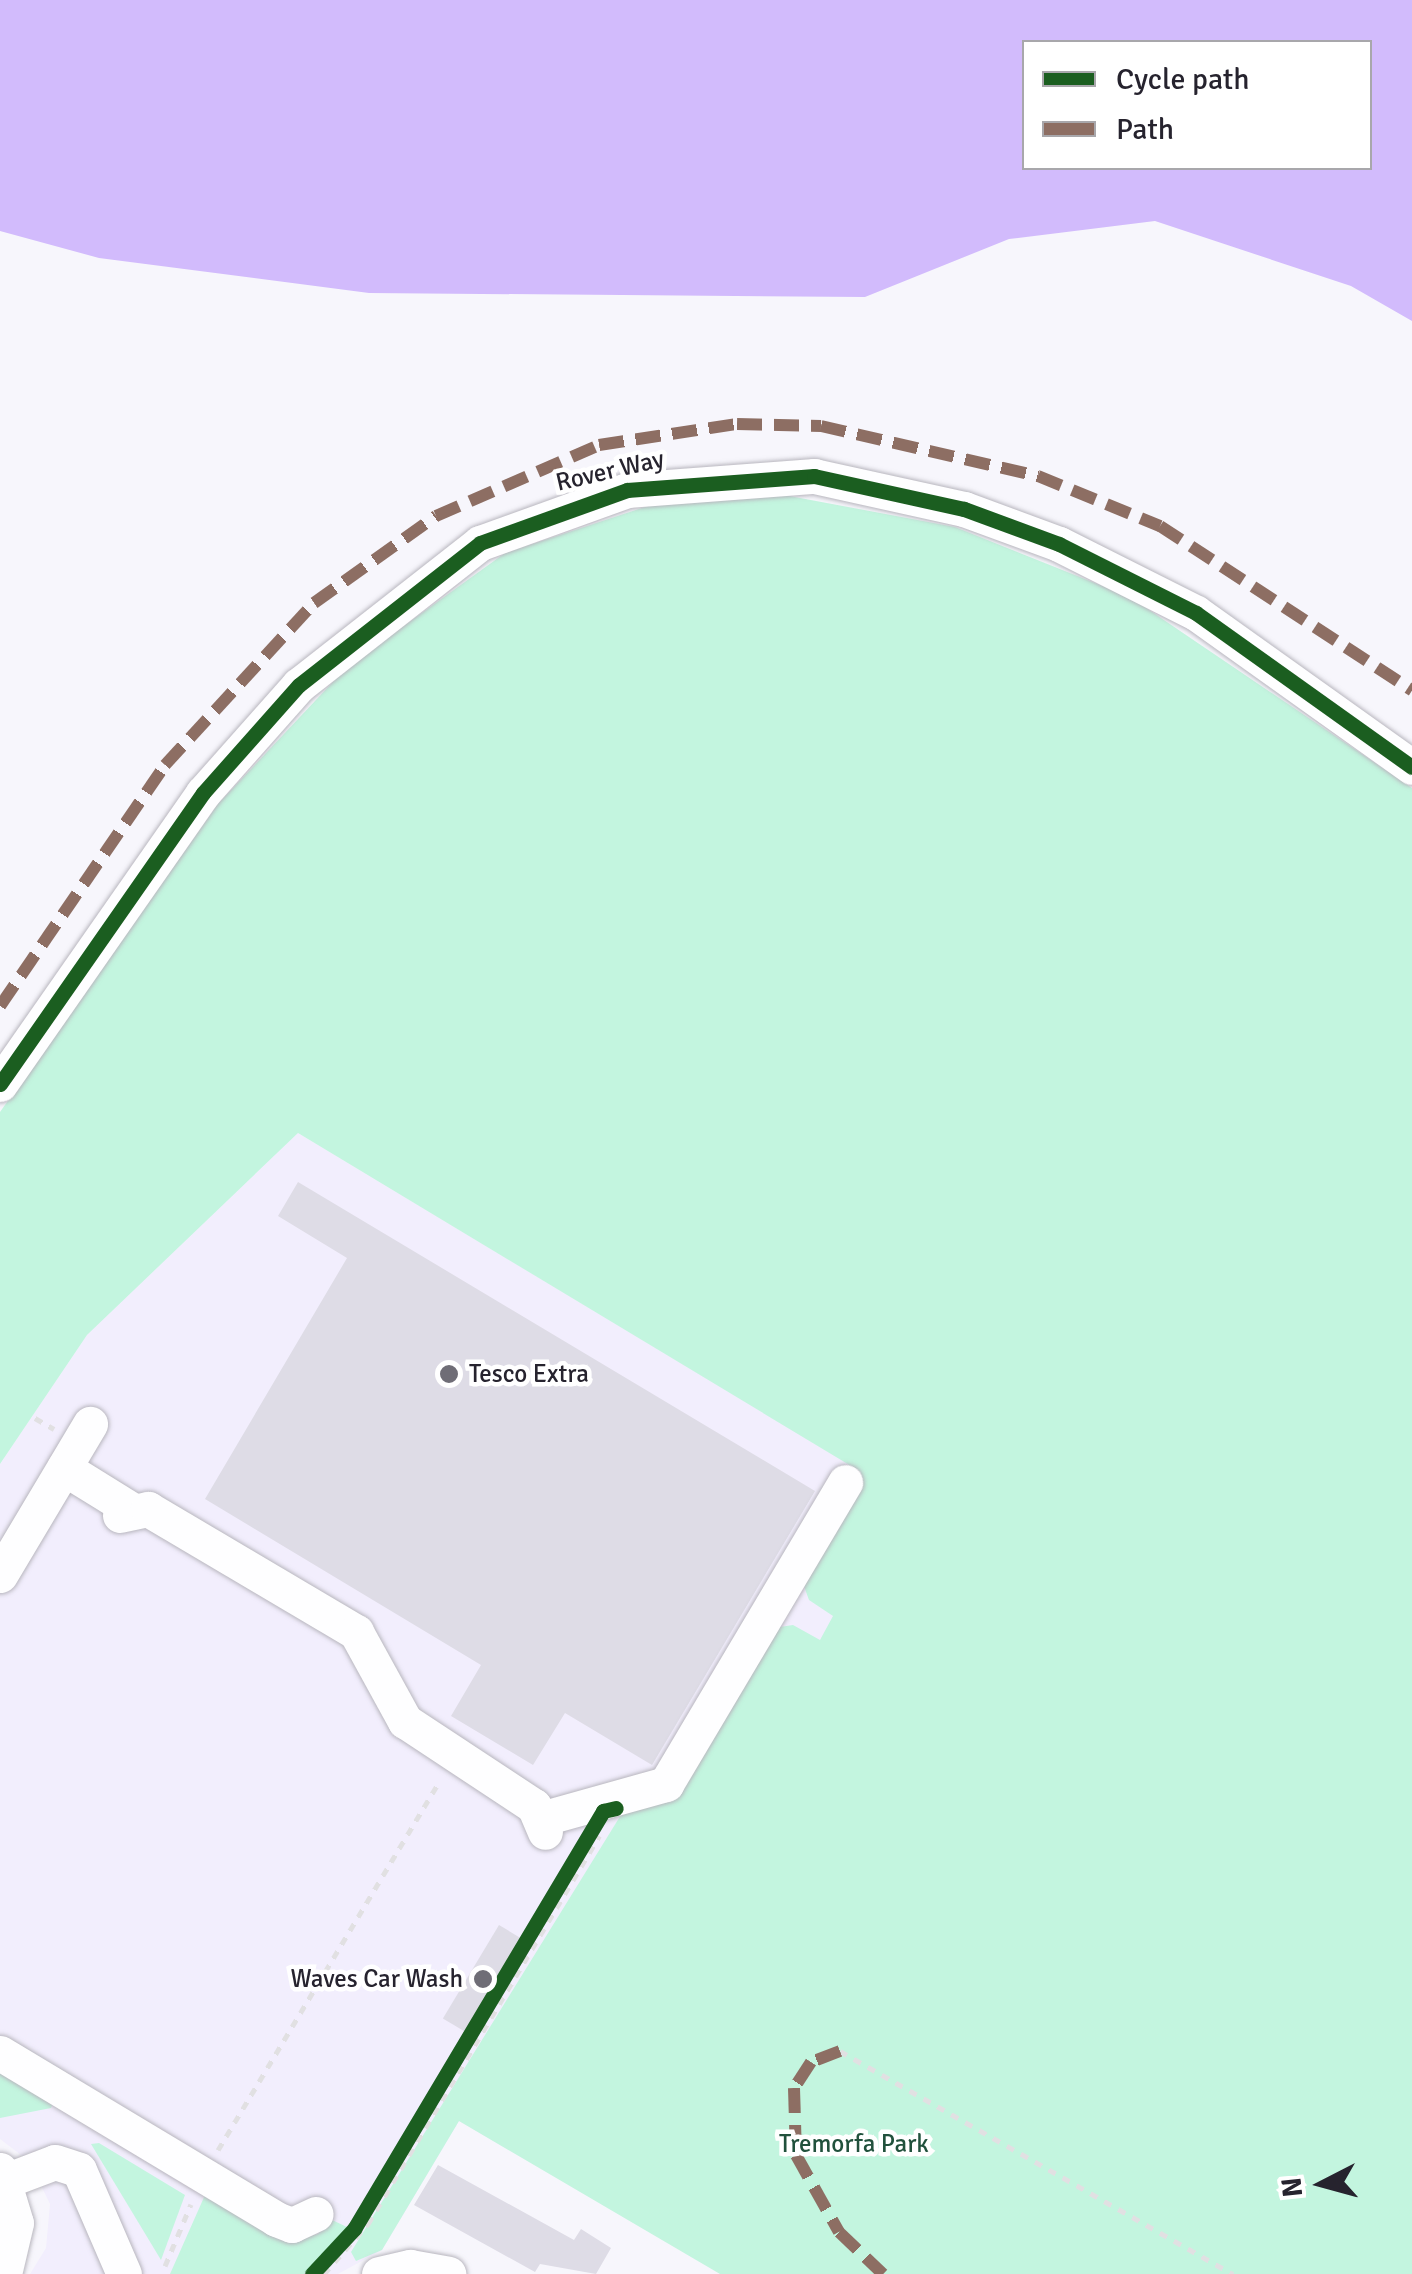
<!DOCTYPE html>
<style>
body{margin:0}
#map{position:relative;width:1412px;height:2274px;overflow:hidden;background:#f7f6fc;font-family:Signika,sans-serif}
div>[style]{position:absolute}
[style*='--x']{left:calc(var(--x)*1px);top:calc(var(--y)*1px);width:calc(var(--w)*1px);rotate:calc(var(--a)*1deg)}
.built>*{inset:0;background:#f2eefd}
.green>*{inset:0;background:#c3f5df}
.water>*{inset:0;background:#d2bbfc}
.building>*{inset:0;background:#dedce6;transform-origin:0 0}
.path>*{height:5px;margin-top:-2.5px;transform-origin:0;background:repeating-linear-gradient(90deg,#e1e0e2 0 8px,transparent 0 16px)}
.roads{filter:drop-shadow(0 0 2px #b8b6be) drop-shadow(0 0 2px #b8b6be)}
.minor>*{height:35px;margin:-17.5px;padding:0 17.5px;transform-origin:17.5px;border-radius:17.5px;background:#fefeff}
.quiet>*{height:12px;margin-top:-6px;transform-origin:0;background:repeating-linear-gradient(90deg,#8d6e63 0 25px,transparent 0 37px)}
.cycleway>*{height:15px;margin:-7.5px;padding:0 7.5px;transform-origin:7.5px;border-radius:7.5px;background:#1b5e20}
.dots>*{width:28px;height:28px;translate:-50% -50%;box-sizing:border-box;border:5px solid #fff;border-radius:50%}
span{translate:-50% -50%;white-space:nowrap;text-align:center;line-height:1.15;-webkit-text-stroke:9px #fff;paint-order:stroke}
.street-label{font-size:25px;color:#26232e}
.poi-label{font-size:25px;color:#26232e}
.left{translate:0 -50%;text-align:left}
.right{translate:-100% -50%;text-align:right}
.park-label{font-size:25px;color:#21513c}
.legend{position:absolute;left:1022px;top:40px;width:350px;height:130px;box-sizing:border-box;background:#fff;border:2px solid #a8a7ab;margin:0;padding:12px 18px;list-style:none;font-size:30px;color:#26232e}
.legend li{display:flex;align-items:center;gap:20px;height:50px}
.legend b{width:50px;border:2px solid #a8a7ab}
.north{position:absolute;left:1272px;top:2134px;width:100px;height:100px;-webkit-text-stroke:8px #fff;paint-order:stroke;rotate:264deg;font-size:28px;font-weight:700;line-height:40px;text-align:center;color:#26232e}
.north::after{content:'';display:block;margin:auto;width:35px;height:45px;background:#26232e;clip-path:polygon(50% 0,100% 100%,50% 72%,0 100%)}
</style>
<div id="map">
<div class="built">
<i style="clip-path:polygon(298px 1133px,862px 1472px,843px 1617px,516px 2154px,459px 2121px,382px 2250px,338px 2274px,30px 2274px,46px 2248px,50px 2204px,29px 2161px,0 2139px,0 1464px,87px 1335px)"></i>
</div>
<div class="green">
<i style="clip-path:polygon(784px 495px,955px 527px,1130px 597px,1412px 788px,1412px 2274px,720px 2274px,459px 2121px,382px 2250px,356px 2261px,351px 2252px,624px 1810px,773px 1628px,793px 1625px,820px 1640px,833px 1616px,809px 1600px,801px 1578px,861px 1472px,298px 1133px,87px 1335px,0 1464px,0 1112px,218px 804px,347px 667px,505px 553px,654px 504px)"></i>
<i style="clip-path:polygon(0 2070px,53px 2103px,51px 2108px,0 2118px)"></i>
<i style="clip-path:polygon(99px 2143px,185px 2195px,161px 2260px,91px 2144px)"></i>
<i style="clip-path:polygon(205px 2195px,290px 2241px,318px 2234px,330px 2219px,347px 2227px,304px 2274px,170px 2274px)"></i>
</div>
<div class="water">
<i style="clip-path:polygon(evenodd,0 0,1412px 0,1412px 321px,1351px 286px,1155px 221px,1009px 239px,865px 297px,369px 293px,99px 258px,0 231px,0 0,1024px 42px,1370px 42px,1370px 168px,1024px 168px,1024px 42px)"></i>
</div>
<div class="building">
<i style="clip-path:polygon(298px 1182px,815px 1491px,652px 1765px,565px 1713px,533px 1765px,451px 1716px,481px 1665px,205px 1499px,347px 1258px,278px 1216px)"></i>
<i style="left:499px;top:1925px;width:27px;height:109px;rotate:31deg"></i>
<i style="clip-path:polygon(438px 2165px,574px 2240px,581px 2229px,611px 2248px,596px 2274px,540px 2264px,535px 2272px,414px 2205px)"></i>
</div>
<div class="path">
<i style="--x:35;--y:1418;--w:22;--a:30"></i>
<i style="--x:840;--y:2051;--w:452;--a:29.6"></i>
<i style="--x:218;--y:2150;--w:429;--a:-59"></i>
<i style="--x:165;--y:2266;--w:67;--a:-67.2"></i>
<i style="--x:324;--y:2274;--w:67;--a:-48.7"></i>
<i style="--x:368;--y:2224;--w:452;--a:-59.2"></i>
</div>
<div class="roads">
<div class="minor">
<i style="--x:0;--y:1084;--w:355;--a:-55.1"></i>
<i style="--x:203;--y:793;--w:144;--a:-48.4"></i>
<i style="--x:299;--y:685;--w:230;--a:-38.1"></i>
<i style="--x:480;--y:543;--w:156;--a:-19.8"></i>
<i style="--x:627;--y:490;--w:188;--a:-4.3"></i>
<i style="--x:814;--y:476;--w:154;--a:12.4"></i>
<i style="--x:964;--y:509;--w:101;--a:20.2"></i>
<i style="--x:1059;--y:544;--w:153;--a:26.7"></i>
<i style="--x:1196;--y:613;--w:265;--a:35.5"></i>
<i style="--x:64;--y:1468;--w:80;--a:31.7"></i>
<i style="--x:120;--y:1515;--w:29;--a:-12"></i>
<i style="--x:148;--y:1509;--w:242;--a:30.6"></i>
<i style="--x:356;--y:1632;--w:102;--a:61.2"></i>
<i style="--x:405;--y:1721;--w:154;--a:33.4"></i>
<i style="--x:534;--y:1806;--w:28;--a:67"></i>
<i style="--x:0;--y:1575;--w:176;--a:-59.2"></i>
<i style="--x:544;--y:1818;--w:127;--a:-15.6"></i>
<i style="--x:666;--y:1784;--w:351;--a:-59.3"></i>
<i style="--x:0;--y:2053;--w:322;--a:31"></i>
<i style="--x:276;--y:2219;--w:17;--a:21"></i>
<i style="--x:292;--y:2225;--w:26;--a:-25"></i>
<i style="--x:0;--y:2170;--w:55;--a:73.2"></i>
<i style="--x:16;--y:2223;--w:52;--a:103.2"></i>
<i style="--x:5;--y:2181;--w:53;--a:-20.8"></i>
<i style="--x:55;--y:2162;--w:25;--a:18"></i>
<i style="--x:79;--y:2170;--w:113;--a:66.6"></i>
<i style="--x:379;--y:2274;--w:32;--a:-13"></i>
<i style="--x:410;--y:2267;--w:39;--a:10"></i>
</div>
</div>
<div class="quiet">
<i style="--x:0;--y:1006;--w:292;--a:-55.6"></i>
<i style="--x:165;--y:765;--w:220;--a:-47.4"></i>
<i style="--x:314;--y:603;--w:150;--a:-35.5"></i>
<i style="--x:436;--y:516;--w:178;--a:-23.5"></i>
<i style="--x:599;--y:445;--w:140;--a:-8.7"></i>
<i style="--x:737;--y:424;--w:84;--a:1.4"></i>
<i style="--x:821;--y:426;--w:223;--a:13"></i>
<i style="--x:1038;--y:476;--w:132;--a:22.3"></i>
<i style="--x:1160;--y:526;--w:301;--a:33.1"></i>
<i style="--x:840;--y:2051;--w:31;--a:159"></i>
<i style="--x:811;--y:2062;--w:31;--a:123"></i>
<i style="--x:794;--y:2088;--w:67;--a:88.3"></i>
<i style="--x:796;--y:2155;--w:88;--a:60.8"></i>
<i style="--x:839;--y:2232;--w:61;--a:43.7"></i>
</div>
<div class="cycleway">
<i style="--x:0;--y:1084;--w:355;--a:-55.1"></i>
<i style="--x:203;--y:793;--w:144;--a:-48.4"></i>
<i style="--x:299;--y:685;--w:230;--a:-38.1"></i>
<i style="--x:480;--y:543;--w:156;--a:-19.8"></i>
<i style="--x:627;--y:490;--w:188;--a:-4.3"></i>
<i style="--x:814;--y:476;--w:154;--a:12.4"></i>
<i style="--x:964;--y:509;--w:101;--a:20.2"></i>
<i style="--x:1059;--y:544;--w:153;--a:26.7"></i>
<i style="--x:1196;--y:613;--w:265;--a:35.5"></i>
<i style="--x:312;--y:2274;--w:62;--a:-47"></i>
<i style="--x:354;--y:2229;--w:487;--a:-59.2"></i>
<i style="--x:603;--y:1811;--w:13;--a:-13"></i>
</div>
<div class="dots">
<i style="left:449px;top:1374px;background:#6f6d76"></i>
<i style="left:483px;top:1979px;background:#6f6d76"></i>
</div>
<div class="street-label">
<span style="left:610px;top:471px;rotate:-13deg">Rover Way</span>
</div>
<div class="poi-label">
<span class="left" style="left:469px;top:1374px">Tesco Extra</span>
<span class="right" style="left:463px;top:1979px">Waves Car Wash</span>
</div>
<div class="park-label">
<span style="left:854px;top:2144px">Tremorfa Park</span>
</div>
<ul class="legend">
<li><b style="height:12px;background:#1b5e20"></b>Cycle path</li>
<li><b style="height:12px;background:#8d6e63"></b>Path</li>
</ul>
<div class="north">N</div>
</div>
